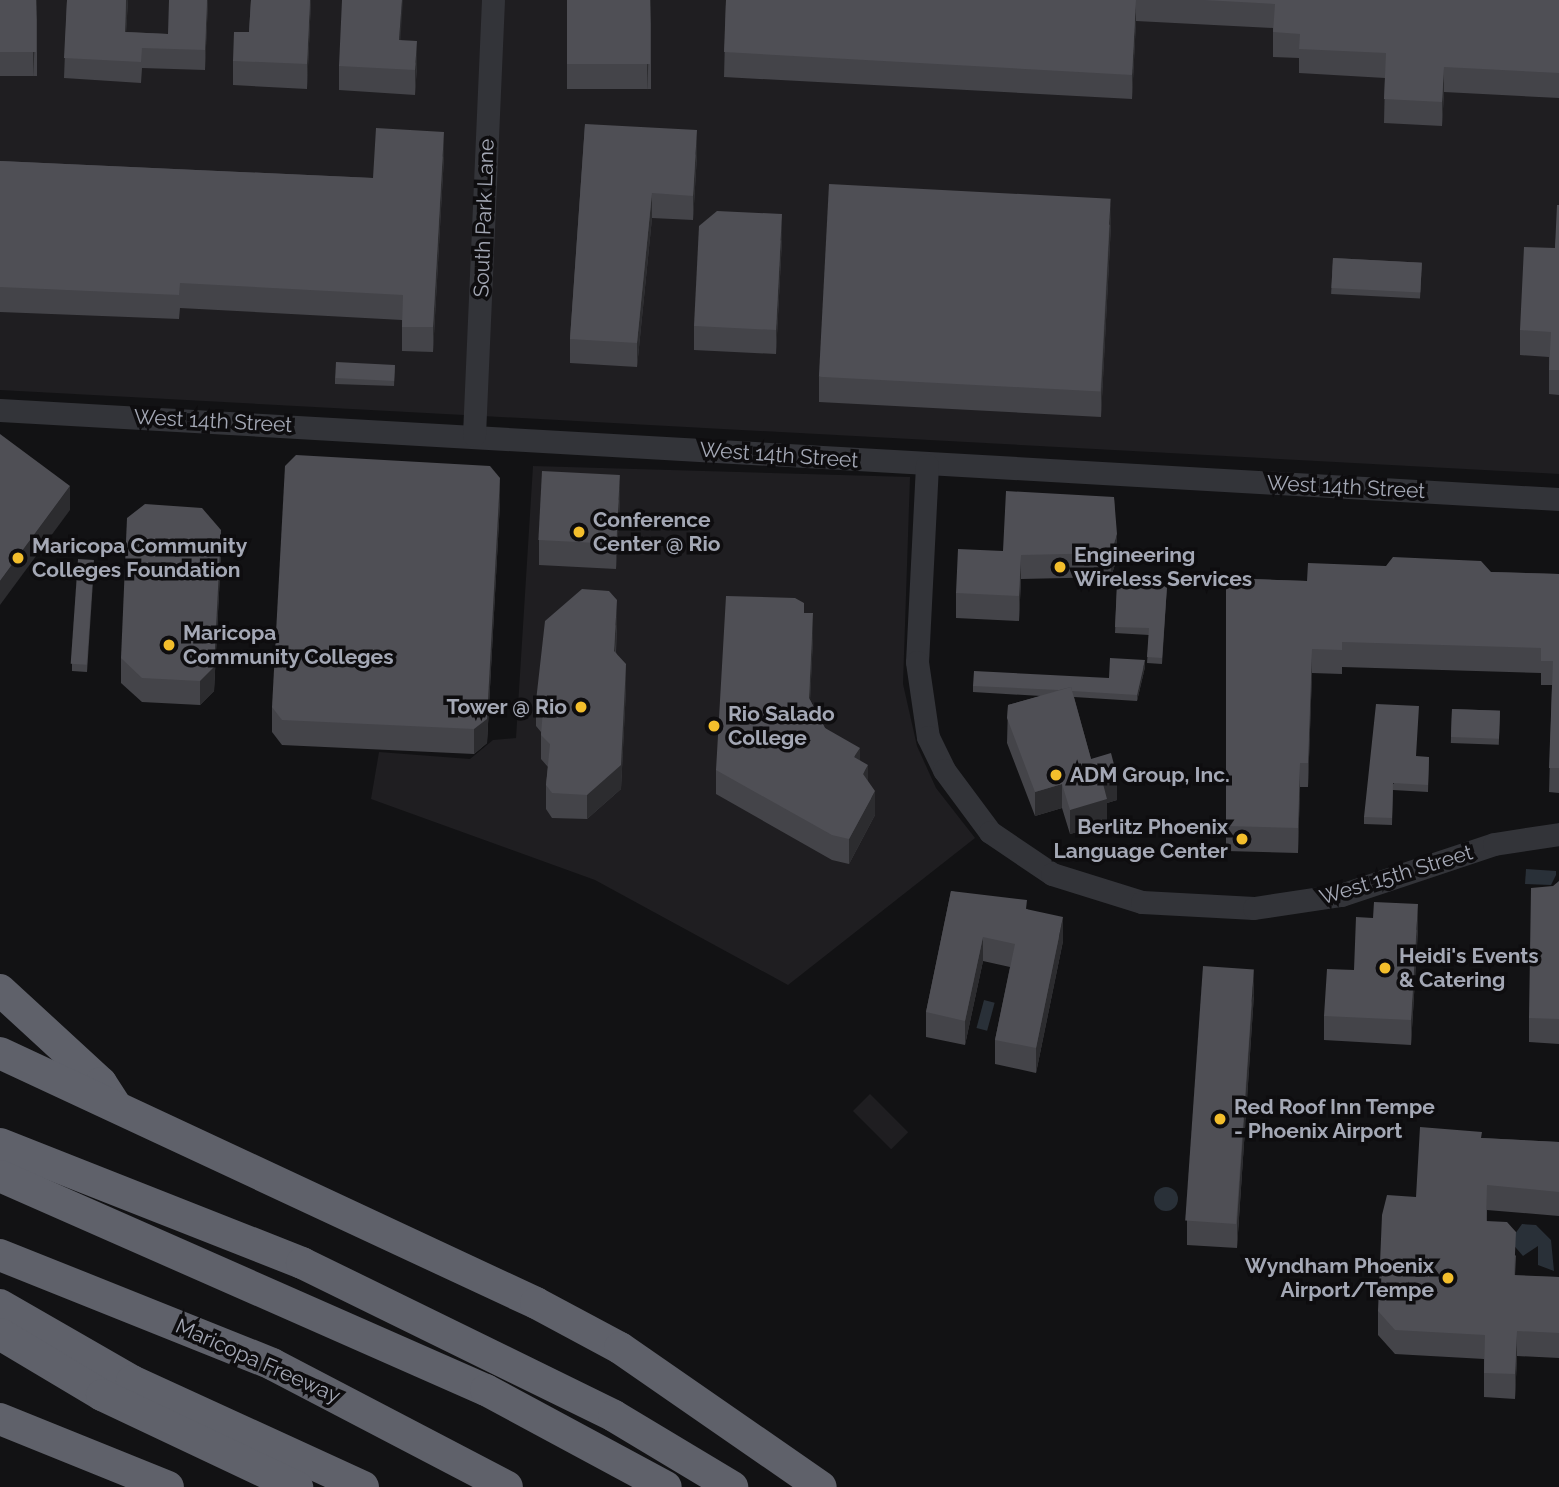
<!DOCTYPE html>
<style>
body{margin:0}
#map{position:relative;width:1559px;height:1487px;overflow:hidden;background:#121214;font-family:Raleway,sans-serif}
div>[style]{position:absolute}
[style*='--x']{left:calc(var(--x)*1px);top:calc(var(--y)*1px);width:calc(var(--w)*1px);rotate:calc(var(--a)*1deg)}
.built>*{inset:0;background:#1f1e21;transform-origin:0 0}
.water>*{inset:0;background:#293038;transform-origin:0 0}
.round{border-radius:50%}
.minor>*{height:23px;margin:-11.5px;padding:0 11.5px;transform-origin:11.5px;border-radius:11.5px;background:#333439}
.highway>*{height:32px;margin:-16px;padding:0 16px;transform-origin:16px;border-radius:16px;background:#5f616a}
.wall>*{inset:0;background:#444449;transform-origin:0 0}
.shaded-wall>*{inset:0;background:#2c2c2f}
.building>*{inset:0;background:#4f4f55;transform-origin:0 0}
.dots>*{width:19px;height:19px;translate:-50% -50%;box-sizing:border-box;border:4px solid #0e0d0f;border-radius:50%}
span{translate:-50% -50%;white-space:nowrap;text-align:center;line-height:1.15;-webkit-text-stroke:7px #0e0d0f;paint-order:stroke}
.street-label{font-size:21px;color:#a4a8b5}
.poi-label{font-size:21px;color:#a4a8b5;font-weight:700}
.left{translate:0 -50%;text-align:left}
.right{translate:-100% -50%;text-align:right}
</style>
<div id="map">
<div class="built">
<i style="clip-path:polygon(0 0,1559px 0,1559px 474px,0 390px)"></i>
<i style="clip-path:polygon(533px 466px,910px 477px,903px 684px,917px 746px,936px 788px,975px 838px,788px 985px,595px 880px,371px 799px,379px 752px,470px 759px,493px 740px,516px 738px)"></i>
<i style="left:870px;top:1094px;width:54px;height:24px;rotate:45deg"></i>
</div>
<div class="water">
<i style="clip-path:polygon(1526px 869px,1556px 871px,1556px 875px,1551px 885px,1525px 884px)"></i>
<i style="left:984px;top:1000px;width:11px;height:29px;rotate:15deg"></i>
<i class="round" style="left:1154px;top:1187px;width:24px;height:24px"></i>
<i style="clip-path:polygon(1522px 1224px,1536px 1225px,1551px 1240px,1554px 1271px,1538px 1265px,1538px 1246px,1523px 1256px,1510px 1241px)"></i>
</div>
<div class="minor">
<i style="--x:0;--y:410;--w:1562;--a:3.27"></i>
<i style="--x:474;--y:435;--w:435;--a:-87.5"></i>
<i style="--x:927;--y:465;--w:197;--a:92.9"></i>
<i style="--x:917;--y:662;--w:76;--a:81.7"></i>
<i style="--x:928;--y:737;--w:37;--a:64"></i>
<i style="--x:944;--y:770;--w:77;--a:53.4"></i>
<i style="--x:990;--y:832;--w:75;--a:34.1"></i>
<i style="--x:1052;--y:874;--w:94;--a:17.3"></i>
<i style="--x:1142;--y:902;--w:112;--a:3.1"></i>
<i style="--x:1254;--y:908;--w:88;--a:-8.5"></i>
<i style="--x:1341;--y:895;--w:161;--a:-18.4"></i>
<i style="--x:1494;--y:844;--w:66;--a:-8.7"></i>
</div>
<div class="highway">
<i style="--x:0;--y:990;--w:137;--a:42.6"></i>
<i style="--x:101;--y:1083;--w:27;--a:57"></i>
<i style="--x:0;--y:1053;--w:591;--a:25.01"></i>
<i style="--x:536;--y:1303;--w:95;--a:28.2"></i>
<i style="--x:620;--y:1348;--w:244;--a:34.7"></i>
<i style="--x:0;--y:1144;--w:325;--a:21.5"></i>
<i style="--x:302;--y:1263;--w:347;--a:26.1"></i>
<i style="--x:614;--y:1416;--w:138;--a:31"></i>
<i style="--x:0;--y:1176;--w:531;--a:23.77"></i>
<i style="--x:486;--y:1390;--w:204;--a:28.3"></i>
<i style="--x:0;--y:1255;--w:293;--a:21.8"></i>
<i style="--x:272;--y:1364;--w:265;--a:27.6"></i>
<i style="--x:0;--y:1305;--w:152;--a:29.9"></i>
<i style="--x:132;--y:1381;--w:254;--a:24.6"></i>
<i style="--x:0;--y:1334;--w:119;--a:30.9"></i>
<i style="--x:102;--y:1395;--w:216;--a:25.3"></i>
<i style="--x:0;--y:1419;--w:181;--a:22"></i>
</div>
<div class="wall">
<i style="left:0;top:0;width:37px;height:76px"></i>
<i style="clip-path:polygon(67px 0,128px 0,126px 32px,168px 34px,208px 0,205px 70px,142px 68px,141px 83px,64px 78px)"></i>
<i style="clip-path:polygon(251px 0,311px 0,307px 89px,233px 85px,233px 61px,249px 32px)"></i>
<i style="left:567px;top:0;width:84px;height:89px"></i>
<i style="clip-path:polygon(726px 0,1559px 0,1559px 98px,1444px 92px,1442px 126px,1384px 123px,1385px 78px,1299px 73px,1299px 58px,1273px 57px,1273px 28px,1136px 21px,1132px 99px,724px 77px)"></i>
<i style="clip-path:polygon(401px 40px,417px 65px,415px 95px,339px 90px,339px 66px)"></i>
<i style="clip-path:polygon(585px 124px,697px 155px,693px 220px,652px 218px,637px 367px,570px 363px,570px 339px)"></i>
<i style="clip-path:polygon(444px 156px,433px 352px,402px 351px,402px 320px,180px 308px,179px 319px,0 312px,0 161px,373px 178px)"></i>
<i style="clip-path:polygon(1559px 205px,1559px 395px,1549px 394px,1549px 357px,1520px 355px,1520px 330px,1555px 248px)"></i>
<i style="clip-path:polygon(1111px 224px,1101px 417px,819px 402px,819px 377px)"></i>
<i style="clip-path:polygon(782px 239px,776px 354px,694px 350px,694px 326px)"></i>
<i style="left:1333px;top:258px;width:89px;height:36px;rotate:3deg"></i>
<i style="clip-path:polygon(395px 365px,394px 386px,335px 384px,335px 378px)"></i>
<i style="clip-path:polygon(1114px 497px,1117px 558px,1111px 577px,1021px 579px,1019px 621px,956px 618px,956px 593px,1003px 551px)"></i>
<i style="clip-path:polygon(620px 499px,616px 569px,539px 565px,539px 540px)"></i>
<i style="clip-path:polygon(500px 502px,487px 743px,474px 754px,282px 745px,272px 732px,272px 707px)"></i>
<i style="clip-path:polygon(221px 554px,214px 691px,200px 705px,142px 702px,121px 683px,121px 658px)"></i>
<i style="clip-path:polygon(94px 566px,87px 672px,72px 671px,72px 664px)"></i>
<i style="clip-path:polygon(1491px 572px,1559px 574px,1559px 793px,1549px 792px,1552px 685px,1541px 685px,1541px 673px,1342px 667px,1342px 674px,1312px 673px,1308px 787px,1300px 787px,1298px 853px,1226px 851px,1226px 578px,1307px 581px)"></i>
<i style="clip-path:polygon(1117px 585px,1167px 586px,1162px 664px,1147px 663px,1149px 635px,1115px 633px)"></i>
<i style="clip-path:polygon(804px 613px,813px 638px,810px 700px,825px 728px,860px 760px,868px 781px,875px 815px,849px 864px,832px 860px,716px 794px,716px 770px)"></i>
<i style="clip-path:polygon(617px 624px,616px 652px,626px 688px,621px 789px,587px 819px,552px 818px,546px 809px,546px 785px,548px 767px,541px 759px,541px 732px,536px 726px,536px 701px)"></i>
<i style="clip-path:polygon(1145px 667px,1137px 701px,1074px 697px,1091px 759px,1117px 800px,1107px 803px,1107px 824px,1070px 834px,1062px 808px,1035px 816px,1007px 743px,1008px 705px,1041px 696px,973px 692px,973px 686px,1109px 678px)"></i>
<i style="left:1452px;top:709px;width:48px;height:34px;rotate:2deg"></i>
<i style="clip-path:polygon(1417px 757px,1429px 757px,1428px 792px,1393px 790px,1392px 825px,1364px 824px,1364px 817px)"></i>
<i style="clip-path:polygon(1559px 881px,1559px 1044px,1529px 1042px,1529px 1018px)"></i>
<i style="clip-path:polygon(951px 891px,1027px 909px,1063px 941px,1036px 1073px,995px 1064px,995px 1040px,1010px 967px,983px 961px,965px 1045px,926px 1037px,926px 1012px)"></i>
<i style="clip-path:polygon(1418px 929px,1411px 1045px,1324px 1040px,1324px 1016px,1354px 970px)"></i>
<i style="clip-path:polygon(1254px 994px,1237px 1248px,1187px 1245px,1187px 1220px)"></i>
<i style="clip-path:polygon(1482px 1138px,1559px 1142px,1559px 1216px,1487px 1210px,1487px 1221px,1516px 1256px,1515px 1276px,1559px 1277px,1559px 1358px,1517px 1356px,1515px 1399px,1484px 1397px,1484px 1359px,1395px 1354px,1378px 1335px,1378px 1311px,1416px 1197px)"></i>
</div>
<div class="shaded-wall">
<i style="clip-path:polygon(36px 0,37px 0,33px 78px,33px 53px)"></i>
<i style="clip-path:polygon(126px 0,128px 0,125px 53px,125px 32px)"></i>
<i style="clip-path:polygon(207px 0,208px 0,205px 70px,205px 50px)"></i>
<i style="clip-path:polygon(310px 0,311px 0,307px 89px,307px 64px)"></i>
<i style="clip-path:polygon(402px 0,403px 0,399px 64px,399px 40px)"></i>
<i style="clip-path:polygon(650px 0,651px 0,647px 93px,647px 68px)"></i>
<i style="clip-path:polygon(1136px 0,1136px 21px,1132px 99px,1132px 75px)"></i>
<i style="clip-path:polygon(417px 41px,417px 65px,415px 95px,415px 70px)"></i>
<i style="clip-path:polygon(1444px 67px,1444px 92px,1442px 126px,1442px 102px)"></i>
<i style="clip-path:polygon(697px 130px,697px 155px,693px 220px,693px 196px)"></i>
<i style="clip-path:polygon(444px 132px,444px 156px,433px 352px,433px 327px)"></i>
<i style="clip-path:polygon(652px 193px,652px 218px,637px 367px,637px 343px)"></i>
<i style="clip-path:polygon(1111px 199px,1111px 224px,1101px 417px,1101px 393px)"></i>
<i style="clip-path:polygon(782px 214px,782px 239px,776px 354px,776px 330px)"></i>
<i style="clip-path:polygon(620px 475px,620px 499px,616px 569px,616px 544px)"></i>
<i style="clip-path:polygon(500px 478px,500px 502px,487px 743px,474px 754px,474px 729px)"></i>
<i style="clip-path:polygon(70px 486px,70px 510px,0 605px,0 581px)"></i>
<i style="clip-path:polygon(221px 530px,221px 554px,214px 691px,200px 705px,200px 681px)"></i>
<i style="clip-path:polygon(1117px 534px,1117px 558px,1111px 577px,1111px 553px)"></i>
<i style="clip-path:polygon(1021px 555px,1021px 579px,1019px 621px,1019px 596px)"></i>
<i style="clip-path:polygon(617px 600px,617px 624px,614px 675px,614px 651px)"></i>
<i style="clip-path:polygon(813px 613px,813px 638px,809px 723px,809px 698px)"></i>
<i style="clip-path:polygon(1312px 649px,1312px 673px,1308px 787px,1308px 763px)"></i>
<i style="clip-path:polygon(1145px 660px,1145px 667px,1137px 701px,1137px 695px)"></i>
<i style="clip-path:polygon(626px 664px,626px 688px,621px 789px,587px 819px,587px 795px)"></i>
<i style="clip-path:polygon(860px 748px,860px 773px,854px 757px)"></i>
<i style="clip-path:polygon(1300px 763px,1300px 787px,1298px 853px,1298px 828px)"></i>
<i style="clip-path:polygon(868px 765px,868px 789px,863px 774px)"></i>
<i style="clip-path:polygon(1117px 776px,1117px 800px,1107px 803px,1107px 824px,1070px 834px,1070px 810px,1102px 780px)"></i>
<i style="clip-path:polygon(1062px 784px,1062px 808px,1035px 816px,1035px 792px)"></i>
<i style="clip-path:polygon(875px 791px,875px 815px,849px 864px,849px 839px)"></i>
<i style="clip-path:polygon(1418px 904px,1418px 929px,1411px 1045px,1411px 1020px)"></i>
<i style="clip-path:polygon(1063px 917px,1063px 941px,1036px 1073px,1036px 1048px)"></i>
<i style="clip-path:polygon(983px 937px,983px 961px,965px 1045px,965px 1021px)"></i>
<i style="clip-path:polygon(1254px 970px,1254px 994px,1237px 1248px,1237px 1223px)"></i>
<i style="clip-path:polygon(1517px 1331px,1517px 1356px,1515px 1399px,1515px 1374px)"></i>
</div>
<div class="building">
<i style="left:0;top:0;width:36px;height:52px"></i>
<i style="clip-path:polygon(67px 0,126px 0,125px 32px,168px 34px,169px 0,207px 0,205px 50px,142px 48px,141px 62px,64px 58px)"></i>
<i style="clip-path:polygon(251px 0,310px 0,307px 64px,233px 61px,234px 32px,249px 32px)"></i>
<i style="clip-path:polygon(342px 0,402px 0,399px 40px,417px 41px,415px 70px,339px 66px)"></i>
<i style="left:567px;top:0;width:83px;height:64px"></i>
<i style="clip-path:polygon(726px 0,1136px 0,1132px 75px,724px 52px)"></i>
<i style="clip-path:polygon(1204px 0,1559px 0,1559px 73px,1444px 67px,1442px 102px,1384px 99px,1386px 53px,1299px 49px,1300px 34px,1273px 32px,1275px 4px)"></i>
<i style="clip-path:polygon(585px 124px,697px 130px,693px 196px,652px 193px,637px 343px,570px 339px)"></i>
<i style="clip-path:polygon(376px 128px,444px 132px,433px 327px,402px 327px,403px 295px,180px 283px,179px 295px,0 287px,0 161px,373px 178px)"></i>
<i style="left:829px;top:184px;width:282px;height:193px;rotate:3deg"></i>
<i style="clip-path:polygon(1557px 205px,1559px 205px,1559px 370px,1549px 370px,1551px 332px,1520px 330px,1524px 247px,1555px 248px)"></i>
<i style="clip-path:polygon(717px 211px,782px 214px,776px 330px,694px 326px,699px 226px)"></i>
<i style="left:1333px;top:258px;width:89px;height:30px;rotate:3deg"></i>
<i style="left:336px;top:362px;width:59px;height:16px;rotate:3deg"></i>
<i style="clip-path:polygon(0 434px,70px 486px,0 581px)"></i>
<i style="clip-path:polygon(296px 455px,490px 466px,500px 478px,487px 719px,474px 729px,282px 720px,272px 707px,285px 466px)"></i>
<i style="left:542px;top:471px;width:78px;height:69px;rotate:3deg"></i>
<i style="clip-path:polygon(1006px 491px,1114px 497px,1117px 534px,1111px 553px,1021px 555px,1019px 596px,956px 593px,958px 549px,1003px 551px)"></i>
<i style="clip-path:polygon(145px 504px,202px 508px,221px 530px,214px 667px,200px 681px,142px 678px,121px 658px,127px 518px)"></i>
<i style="clip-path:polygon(1393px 557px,1481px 561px,1491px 572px,1559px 574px,1559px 768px,1549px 768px,1553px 661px,1541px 661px,1541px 648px,1342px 642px,1342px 650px,1312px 649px,1308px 763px,1300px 763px,1298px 828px,1226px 826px,1226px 578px,1307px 581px,1308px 563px,1386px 566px)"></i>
<i style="left:78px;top:559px;width:16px;height:105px;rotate:4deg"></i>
<i style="clip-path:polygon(1117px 585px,1167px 586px,1162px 658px,1147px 657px,1149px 628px,1115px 627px)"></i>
<i style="clip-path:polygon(582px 589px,609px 591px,617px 600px,614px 651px,626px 664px,621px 765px,587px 795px,552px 793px,546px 785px,550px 744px,541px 735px,543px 709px,536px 701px,545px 621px)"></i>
<i style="clip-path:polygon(726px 596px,795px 598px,804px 603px,804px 613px,813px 613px,809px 698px,825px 728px,860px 748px,854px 757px,868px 765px,863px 774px,875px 791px,849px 839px,832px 835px,716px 770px)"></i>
<i style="clip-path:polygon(1110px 658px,1145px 660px,1137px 695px,1072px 691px,1071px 687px,1059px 690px,973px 686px,974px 671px,1109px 678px)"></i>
<i style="clip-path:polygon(1071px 687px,1091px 759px,1111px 753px,1117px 776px,1102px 780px,1107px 799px,1070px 810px,1062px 784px,1035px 792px,1007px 718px,1008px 705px)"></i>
<i style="clip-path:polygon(1376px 704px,1419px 706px,1416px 756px,1429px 757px,1428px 785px,1393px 783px,1392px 818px,1364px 817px)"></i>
<i style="left:1452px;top:709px;width:48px;height:28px;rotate:2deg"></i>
<i style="clip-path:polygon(1559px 881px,1559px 1019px,1529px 1018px,1531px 888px,1553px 886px)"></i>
<i style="clip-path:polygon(951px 891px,1027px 900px,1026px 909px,1063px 917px,1036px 1048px,995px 1040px,1015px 944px,983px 937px,965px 1021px,926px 1012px)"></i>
<i style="clip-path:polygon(1374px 902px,1418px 904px,1411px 1020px,1324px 1016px,1327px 969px,1354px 970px,1356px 917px,1373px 918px)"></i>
<i style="left:1203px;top:966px;width:51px;height:255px;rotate:4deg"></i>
<i style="clip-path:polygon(1420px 1127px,1482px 1132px,1481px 1138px,1559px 1142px,1559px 1192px,1487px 1185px,1486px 1221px,1507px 1222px,1516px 1232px,1514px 1275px,1559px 1277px,1559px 1333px,1517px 1331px,1515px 1374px,1484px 1373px,1485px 1335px,1395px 1330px,1378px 1311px,1382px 1215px,1387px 1195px,1416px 1197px)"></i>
</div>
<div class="dots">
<i style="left:579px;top:532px;background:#f3be2c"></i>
<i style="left:18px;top:558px;background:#f3be2c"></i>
<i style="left:1060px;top:567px;background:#f3be2c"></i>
<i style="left:169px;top:645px;background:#f3be2c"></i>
<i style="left:581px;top:707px;background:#f3be2c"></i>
<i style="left:714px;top:726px;background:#f3be2c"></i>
<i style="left:1056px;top:775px;background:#f3be2c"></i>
<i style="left:1242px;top:839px;background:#f3be2c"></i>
<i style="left:1385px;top:968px;background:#f3be2c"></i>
<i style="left:1220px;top:1119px;background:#f3be2c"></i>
<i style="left:1448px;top:1278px;background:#f3be2c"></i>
</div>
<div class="street-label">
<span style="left:484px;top:218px;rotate:-88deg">South Park Lane</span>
<span style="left:213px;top:421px;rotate:3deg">West 14th Street</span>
<span style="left:779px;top:455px;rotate:4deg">West 14th Street</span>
<span style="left:1346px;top:487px;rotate:3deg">West 14th Street</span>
<span style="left:1396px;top:875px;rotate:-17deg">West 15th Street</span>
<span style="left:258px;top:1361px;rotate:24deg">Maricopa Freeway</span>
</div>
<div class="poi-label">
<span class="left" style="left:593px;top:532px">Conference<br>Center @ Rio</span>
<span class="left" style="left:32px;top:558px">Maricopa Community<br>Colleges Foundation</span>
<span class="left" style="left:1074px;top:567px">Engineering<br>Wireless Services</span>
<span class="left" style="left:183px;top:645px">Maricopa<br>Community Colleges</span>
<span class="right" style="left:567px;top:707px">Tower @ Rio</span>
<span class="left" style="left:728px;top:726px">Rio Salado<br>College</span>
<span class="left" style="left:1070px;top:775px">ADM Group, Inc.</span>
<span class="right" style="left:1228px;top:839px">Berlitz Phoenix<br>Language Center</span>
<span class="left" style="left:1399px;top:968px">Heidi's Events<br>&amp; Catering</span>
<span class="left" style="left:1234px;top:1119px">Red Roof Inn Tempe<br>- Phoenix Airport</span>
<span class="right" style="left:1434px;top:1278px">Wyndham Phoenix<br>Airport/Tempe</span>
</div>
</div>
